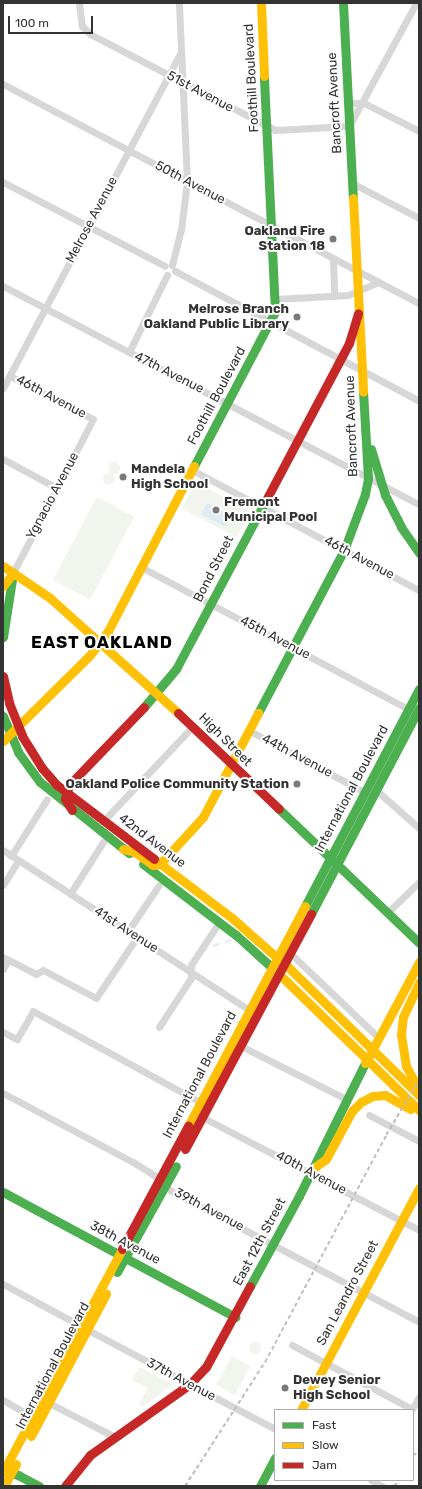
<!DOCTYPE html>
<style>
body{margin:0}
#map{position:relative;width:422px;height:1489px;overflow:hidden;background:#fff;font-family:Rubik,sans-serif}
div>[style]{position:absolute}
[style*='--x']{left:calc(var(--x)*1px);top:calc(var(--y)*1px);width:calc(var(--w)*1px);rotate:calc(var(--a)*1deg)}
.green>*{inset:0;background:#f1f5ed;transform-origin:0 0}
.round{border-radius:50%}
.water>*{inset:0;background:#ddebf3;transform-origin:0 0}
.stream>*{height:1.5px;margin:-0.75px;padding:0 0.75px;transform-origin:0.75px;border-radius:0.75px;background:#ddebf3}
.street>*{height:7px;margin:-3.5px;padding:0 3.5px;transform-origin:3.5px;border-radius:3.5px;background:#d7d7d7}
.fast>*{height:9px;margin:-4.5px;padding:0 4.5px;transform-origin:4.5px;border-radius:4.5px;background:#4caf50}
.slow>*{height:9px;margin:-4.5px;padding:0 4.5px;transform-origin:4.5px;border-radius:4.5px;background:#ffc107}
.jam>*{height:9px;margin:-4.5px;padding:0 4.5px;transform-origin:4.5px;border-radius:4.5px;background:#c62828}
.rail>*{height:1.5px;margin-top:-0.75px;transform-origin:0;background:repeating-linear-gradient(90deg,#bebebe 0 4px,transparent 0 7px)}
.slow-bridge>*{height:9px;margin:-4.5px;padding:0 4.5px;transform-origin:4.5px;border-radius:4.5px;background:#ffc107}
.dots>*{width:11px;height:11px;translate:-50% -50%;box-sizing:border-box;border:2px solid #fff;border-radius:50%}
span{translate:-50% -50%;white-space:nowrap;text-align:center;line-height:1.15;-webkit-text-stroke:4px #fff;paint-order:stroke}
.street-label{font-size:13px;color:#333}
.poi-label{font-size:13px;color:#333;font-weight:700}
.right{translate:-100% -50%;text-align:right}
.left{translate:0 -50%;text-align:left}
.district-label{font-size:17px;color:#000;font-weight:700;letter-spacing:1px}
.frame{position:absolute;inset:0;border:4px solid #333;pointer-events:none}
.legend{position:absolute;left:274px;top:1409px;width:140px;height:72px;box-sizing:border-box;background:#fff;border:1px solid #adadad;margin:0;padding:5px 7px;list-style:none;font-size:12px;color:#333}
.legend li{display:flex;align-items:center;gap:8px;height:20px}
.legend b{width:20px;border:1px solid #adadad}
.scale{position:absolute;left:8px;top:16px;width:85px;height:18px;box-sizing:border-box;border:2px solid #333;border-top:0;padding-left:5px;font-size:12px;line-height:14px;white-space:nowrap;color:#333;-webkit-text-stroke:3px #fff;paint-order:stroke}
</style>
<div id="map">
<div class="green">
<i class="round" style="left:108px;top:462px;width:12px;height:12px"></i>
<i class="round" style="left:103px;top:473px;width:12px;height:12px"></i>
<i style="left:196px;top:482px;width:62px;height:30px;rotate:28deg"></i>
<i style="left:97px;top:497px;width:42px;height:94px;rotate:28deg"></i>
<i class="round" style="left:249px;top:1342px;width:12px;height:12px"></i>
<i style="left:232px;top:1356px;width:21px;height:33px;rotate:29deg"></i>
<i style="clip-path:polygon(139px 1367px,174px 1384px,143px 1407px,139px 1404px,148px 1388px,132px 1380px)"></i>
</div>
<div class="water">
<i style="left:207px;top:503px;width:27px;height:13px;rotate:27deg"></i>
</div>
<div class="stream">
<i style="--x:226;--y:942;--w:5;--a:-22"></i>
<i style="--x:213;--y:946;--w:6;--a:-18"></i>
</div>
<div class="street">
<i style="--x:79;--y:3;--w:23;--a:83"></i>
<i style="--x:82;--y:26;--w:11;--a:45"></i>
<i style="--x:90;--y:34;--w:208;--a:27.4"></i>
<i style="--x:275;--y:130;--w:74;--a:-3.1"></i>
<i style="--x:349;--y:126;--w:140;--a:-61.4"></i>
<i style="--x:3;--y:84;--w:470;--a:27.8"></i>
<i style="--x:348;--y:103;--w:16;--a:0"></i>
<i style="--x:364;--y:103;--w:62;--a:27"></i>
<i style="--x:3;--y:182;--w:182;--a:27.4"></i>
<i style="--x:352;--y:183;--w:76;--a:27.6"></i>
<i style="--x:333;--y:259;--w:37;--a:88"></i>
<i style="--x:172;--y:265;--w:36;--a:-76"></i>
<i style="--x:181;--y:230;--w:49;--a:-83"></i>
<i style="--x:187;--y:181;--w:178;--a:-92.6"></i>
<i style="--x:175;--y:271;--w:276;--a:28"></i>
<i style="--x:3;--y:286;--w:470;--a:27.7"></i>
<i style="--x:275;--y:299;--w:73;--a:-3.1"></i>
<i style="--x:348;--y:295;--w:33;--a:-23"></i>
<i style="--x:129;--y:352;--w:86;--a:-63.7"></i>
<i style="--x:10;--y:376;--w:93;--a:27.4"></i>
<i style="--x:93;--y:419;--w:174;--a:117.5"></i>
<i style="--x:3;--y:388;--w:380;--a:-62.1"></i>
<i style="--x:3;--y:459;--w:61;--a:28.2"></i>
<i style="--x:192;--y:470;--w:257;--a:27.9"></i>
<i style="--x:141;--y:567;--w:302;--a:28"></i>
<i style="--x:250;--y:731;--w:132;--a:28.1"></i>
<i style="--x:377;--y:791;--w:56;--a:41.4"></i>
<i style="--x:108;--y:816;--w:124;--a:-46.6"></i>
<i style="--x:3;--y:850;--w:293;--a:33"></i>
<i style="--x:11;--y:856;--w:67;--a:-57.7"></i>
<i style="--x:3;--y:885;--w:28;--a:-58"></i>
<i style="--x:70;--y:894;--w:62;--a:-57.6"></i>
<i style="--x:387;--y:913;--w:45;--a:-44.1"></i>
<i style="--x:128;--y:931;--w:55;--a:-56"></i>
<i style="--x:291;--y:954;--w:122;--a:43.7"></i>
<i style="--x:3;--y:957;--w:37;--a:27"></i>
<i style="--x:36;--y:974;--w:8;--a:-30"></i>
<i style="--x:43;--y:970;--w:60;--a:27.8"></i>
<i style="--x:96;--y:998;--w:73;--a:-56.1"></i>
<i style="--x:3;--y:969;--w:10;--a:-61"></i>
<i style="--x:159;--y:1027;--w:59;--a:-56.9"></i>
<i style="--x:191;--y:978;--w:13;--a:-90"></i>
<i style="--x:191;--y:965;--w:45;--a:-56.7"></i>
<i style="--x:3;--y:1032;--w:16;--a:27"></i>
<i style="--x:17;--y:1039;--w:32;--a:-60"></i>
<i style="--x:33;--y:1011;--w:190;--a:28.6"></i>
<i style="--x:241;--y:1046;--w:118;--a:26.8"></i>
<i style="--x:3;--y:1093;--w:147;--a:28"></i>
<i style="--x:133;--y:1162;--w:25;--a:32"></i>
<i style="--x:154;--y:1175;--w:23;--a:43"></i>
<i style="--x:171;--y:1191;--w:280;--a:27.8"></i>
<i style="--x:369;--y:1115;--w:56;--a:27.5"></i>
<i style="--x:202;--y:1117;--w:245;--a:27.5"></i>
<i style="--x:3;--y:1284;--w:89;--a:28.3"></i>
<i style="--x:88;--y:1330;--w:212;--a:27.9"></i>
<i style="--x:292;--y:1345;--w:136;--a:28.1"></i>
<i style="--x:412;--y:1409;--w:14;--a:-60"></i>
<i style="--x:3;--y:1400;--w:34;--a:30"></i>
<i style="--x:49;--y:1403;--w:74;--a:27.3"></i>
<i style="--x:371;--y:1480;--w:13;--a:29"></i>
</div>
<div class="fast">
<i style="--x:343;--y:3;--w:195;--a:87.1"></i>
<i style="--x:371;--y:449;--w:48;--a:73.1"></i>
<i style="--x:385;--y:495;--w:36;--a:63"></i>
<i style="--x:401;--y:527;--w:32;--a:55"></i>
<i style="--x:194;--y:466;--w:174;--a:-62.3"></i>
<i style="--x:275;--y:312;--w:236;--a:-92.7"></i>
<i style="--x:3;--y:637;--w:65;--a:-81.1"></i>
<i style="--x:144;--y:707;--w:50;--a:-49.9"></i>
<i style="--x:176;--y:669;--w:191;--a:-62"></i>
<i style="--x:258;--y:713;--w:184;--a:-62.2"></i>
<i style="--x:344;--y:550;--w:60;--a:-69.4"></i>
<i style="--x:365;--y:494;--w:16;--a:-79"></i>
<i style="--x:368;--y:478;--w:86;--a:-93.3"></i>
<i style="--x:3;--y:716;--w:39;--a:67"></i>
<i style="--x:18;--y:752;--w:37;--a:54"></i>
<i style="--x:40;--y:782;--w:114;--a:38.6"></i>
<i style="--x:279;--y:809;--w:194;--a:43.7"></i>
<i style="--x:143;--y:864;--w:117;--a:37.4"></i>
<i style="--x:236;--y:935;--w:55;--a:42.1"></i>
<i style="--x:305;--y:906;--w:245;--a:-62.3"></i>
<i style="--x:311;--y:914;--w:233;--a:-62.3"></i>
<i style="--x:3;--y:1192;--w:264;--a:28.3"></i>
<i style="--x:117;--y:1272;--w:121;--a:-60.9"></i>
<i style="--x:250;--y:1286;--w:102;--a:-61.4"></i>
<i style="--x:299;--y:1196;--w:148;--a:-63.6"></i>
<i style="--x:3;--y:1471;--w:16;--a:15"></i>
<i style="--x:18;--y:1475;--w:24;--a:28"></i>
<i style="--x:260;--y:1486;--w:32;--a:-62"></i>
</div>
<div class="slow">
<i style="--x:261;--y:3;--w:73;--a:87.6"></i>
<i style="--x:353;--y:198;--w:194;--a:87"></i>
<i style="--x:3;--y:566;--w:57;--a:34.2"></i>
<i style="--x:50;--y:598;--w:172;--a:41.9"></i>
<i style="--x:3;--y:586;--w:16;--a:-52"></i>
<i style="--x:3;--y:741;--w:122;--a:-44.7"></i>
<i style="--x:90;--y:655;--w:30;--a:-53"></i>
<i style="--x:108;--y:631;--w:186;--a:-62.5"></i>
<i style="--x:123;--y:849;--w:12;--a:14"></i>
<i style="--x:135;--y:852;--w:22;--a:36"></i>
<i style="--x:153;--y:865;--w:7;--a:-8"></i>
<i style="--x:160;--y:864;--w:64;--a:-47.5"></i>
<i style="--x:203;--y:817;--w:118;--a:-62.1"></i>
<i style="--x:154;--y:859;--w:98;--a:37.1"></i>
<i style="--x:232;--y:918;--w:68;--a:41.4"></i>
<i style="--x:285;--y:964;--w:187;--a:44.4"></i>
<i style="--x:280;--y:975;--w:194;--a:44.2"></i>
<i style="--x:376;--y:1043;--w:92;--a:-62"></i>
<i style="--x:417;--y:1086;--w:23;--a:-119"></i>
<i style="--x:406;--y:1066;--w:31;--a:-99"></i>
<i style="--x:401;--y:1035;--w:18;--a:-84"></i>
<i style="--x:403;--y:1017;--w:38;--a:-65"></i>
<i style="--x:188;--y:1126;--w:249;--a:-62"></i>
<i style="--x:309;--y:1171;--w:21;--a:-35"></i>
<i style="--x:326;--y:1159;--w:55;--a:-61.6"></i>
<i style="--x:352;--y:1111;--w:13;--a:-45"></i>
<i style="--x:361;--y:1102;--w:13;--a:-27"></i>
<i style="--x:373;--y:1096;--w:12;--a:-5"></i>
<i style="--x:385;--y:1095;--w:29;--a:29"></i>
<i style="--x:301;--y:1410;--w:251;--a:-62"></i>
<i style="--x:31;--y:1436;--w:161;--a:-62.2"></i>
<i style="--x:3;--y:1472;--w:253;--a:-61.9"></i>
<i style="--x:4;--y:1486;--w:25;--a:-61"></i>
</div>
<div class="jam">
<i style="--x:266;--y:500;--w:178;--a:-62.1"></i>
<i style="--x:349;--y:343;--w:31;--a:-73"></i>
<i style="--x:3;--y:676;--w:28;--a:77"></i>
<i style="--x:9;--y:703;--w:35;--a:68"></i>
<i style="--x:22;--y:736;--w:38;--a:58"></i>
<i style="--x:42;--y:768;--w:23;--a:49"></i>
<i style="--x:57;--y:785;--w:122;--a:37.3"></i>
<i style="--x:178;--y:713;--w:139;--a:43.5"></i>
<i style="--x:72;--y:810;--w:13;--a:-122"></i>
<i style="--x:65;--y:799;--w:15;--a:-74"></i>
<i style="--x:69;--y:785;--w:108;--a:-46.1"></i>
<i style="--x:185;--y:1149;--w:267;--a:-61.8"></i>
<i style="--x:122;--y:1249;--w:140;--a:-61.8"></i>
<i style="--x:65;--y:1486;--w:40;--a:-51"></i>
<i style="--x:90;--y:1455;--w:123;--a:-35.4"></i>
<i style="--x:190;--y:1384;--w:23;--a:-47"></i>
<i style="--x:206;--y:1367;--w:92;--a:-61.5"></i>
</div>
<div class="rail">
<i style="--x:413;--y:1456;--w:9;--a:-49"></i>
<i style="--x:185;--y:1486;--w:148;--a:-57.2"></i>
<i style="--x:265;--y:1362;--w:257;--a:-61.9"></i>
<i style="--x:386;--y:1135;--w:64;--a:-59"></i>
<i style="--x:394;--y:1486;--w:8;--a:-50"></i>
</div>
<div class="slow-bridge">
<i style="--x:365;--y:1063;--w:23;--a:-61"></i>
</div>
<div class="dots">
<i style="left:333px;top:239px;background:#7a7a7a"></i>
<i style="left:297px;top:317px;background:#7a7a7a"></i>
<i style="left:123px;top:477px;background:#7a7a7a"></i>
<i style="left:216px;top:510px;background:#7a7a7a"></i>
<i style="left:297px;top:784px;background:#7a7a7a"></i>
<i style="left:285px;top:1388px;background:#7a7a7a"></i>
</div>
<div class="street-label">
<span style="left:252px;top:78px;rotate:-93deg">Foothill Boulevard</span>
<span style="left:200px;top:92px;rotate:28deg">51st Avenue</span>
<span style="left:335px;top:103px;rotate:-93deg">Bancroft Avenue</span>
<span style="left:190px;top:183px;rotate:28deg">50th Avenue</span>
<span style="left:92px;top:220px;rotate:-62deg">Melrose Avenue</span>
<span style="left:169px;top:373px;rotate:27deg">47th Avenue</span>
<span style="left:217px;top:396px;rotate:-62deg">Foothill Boulevard</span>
<span style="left:51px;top:397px;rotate:28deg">46th Avenue</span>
<span style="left:352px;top:426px;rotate:-92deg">Bancroft Avenue</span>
<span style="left:53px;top:496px;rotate:-62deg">Ygnacio Avenue</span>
<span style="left:359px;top:558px;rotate:28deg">46th Avenue</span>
<span style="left:214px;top:569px;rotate:-63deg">Bond Street</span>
<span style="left:275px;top:638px;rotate:28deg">45th Avenue</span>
<span style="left:225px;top:740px;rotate:45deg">High Street</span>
<span style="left:297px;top:756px;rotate:28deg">44th Avenue</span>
<span style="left:352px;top:789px;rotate:-62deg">International Boulevard</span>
<span style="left:152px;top:841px;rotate:37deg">42nd Avenue</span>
<span style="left:126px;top:930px;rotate:33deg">41st Avenue</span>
<span style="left:200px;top:1075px;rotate:-62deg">International Boulevard</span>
<span style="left:311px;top:1173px;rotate:28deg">40th Avenue</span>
<span style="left:209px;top:1210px;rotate:28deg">39th Avenue</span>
<span style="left:260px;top:1242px;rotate:-62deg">East 12th Street</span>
<span style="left:125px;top:1243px;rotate:28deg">38th Avenue</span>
<span style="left:348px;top:1293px;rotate:-62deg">San Leandro Street</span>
<span style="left:53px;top:1366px;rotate:-62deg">International Boulevard</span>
<span style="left:181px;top:1380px;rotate:28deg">37th Avenue</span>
</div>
<div class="poi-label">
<span class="right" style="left:325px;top:239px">Oakland Fire<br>Station 18</span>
<span class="right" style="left:289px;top:317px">Melrose Branch<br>Oakland Public Library</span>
<span class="left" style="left:131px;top:477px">Mandela<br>High School</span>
<span class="left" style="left:224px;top:510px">Fremont<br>Municipal Pool</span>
<span class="right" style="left:289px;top:784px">Oakland Police Community Station</span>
<span class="left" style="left:293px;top:1388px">Dewey Senior<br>High School</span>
</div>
<div class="district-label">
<span style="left:102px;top:643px">EAST OAKLAND</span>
</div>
<div class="frame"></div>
<ul class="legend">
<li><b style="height:5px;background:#4caf50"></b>Fast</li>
<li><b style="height:5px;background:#ffc107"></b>Slow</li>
<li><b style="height:5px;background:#c62828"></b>Jam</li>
</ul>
<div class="scale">100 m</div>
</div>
